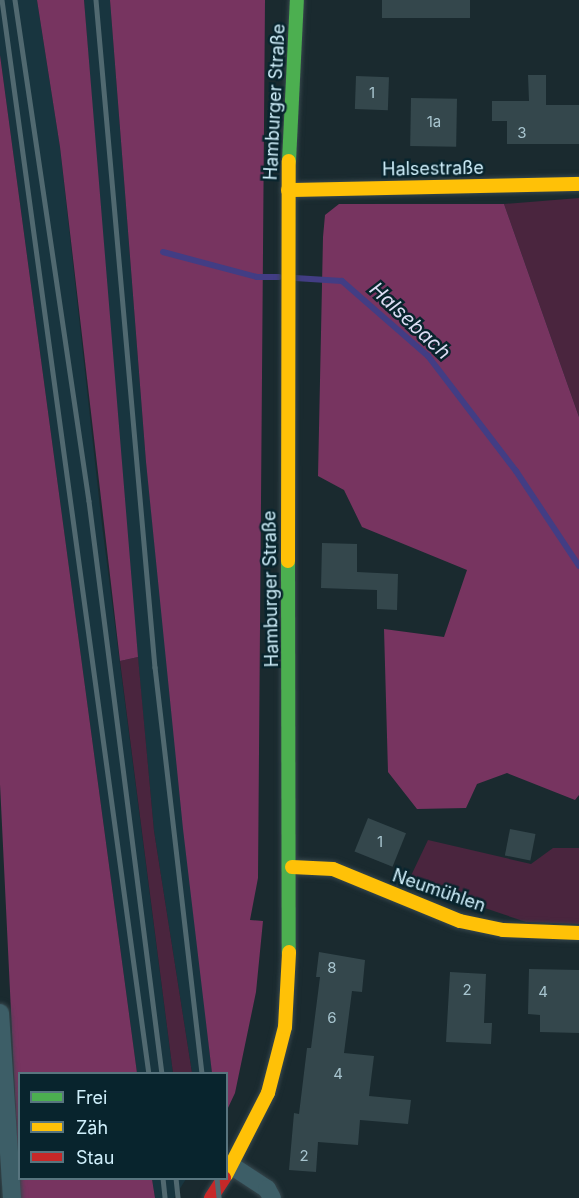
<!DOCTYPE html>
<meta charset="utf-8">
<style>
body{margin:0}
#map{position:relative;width:579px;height:1198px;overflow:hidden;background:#1a2a2f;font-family:Inter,sans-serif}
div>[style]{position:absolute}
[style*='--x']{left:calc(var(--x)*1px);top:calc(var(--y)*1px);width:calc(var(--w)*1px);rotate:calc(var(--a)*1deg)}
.built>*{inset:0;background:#18353f}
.green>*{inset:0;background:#4a253e}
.forest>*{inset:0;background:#773460}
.stream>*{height:6px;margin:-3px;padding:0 3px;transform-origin:3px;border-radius:3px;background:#423d84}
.building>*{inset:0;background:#34474c;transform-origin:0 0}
.roads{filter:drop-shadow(0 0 2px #37474d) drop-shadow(0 0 2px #37474d)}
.street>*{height:18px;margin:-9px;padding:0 9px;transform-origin:9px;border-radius:9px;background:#3d5e67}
.fast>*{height:14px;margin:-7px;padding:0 7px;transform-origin:7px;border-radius:7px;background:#4caf50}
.slow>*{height:14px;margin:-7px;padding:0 7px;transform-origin:7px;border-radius:7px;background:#ffc107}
.jam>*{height:14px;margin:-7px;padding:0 7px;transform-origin:7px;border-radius:7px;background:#c62828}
.rail>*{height:4.5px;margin:-2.25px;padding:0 2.25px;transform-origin:2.25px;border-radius:2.25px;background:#516970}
span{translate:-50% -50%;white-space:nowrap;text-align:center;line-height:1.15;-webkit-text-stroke:5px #08242d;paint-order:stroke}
.number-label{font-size:15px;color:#a8c5cf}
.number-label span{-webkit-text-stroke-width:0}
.street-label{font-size:18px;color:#cfeffb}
.water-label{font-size:20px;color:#dbdcf3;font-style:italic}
.legend{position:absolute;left:18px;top:1072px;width:210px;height:108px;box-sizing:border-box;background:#08242d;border:2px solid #58757f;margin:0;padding:8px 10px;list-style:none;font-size:18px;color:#cfeffb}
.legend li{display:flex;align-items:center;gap:12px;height:30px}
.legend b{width:30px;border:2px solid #58757f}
</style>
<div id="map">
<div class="built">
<i style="clip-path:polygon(0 0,37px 0,60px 147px,102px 525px,173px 1073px,137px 1073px,0 55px)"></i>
<i style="clip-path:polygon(84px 0,110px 0,146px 462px,212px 1073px,192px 1073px,154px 831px,120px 468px)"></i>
<i style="clip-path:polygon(152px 1179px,152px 1178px,186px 1179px,174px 1198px,155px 1198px)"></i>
</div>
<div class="green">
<i style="clip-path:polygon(579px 198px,579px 417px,504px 204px)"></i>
<i style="clip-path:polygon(138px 657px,154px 831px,192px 1073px,173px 1073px,120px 661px)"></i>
<i style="clip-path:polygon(428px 840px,531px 864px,553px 848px,579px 848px,579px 924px,526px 922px,408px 882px)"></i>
</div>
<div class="forest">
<i style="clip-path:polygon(37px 0,84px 0,138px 657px,120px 661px,60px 147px)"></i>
<i style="clip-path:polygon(110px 0,265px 0,258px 878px,250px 920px,263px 921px,256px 992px,235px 1093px,227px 1110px,226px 1074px,212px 1073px,183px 829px,146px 462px)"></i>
<i style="clip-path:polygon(0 55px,137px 1073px,20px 1074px,20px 1178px,152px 1179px,155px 1198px,20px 1198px,0 784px)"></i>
<i style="clip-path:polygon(339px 204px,504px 204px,579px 417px,579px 795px,575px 800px,507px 773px,477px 784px,466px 808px,417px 809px,388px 772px,384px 629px,444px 637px,467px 570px,362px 527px,344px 490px,318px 476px,323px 237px,325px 215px)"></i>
</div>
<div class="stream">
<i style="--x:163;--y:252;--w:97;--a:14.9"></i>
<i style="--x:257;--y:277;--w:22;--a:0"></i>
<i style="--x:295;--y:278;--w:47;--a:3.7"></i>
<i style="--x:342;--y:281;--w:114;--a:41.1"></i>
<i style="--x:428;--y:356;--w:145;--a:52.6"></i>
<i style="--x:516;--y:471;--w:114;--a:56.4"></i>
</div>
<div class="building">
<i style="left:382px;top:0;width:88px;height:18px"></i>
<i style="clip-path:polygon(528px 75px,546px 75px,546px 105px,579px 105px,579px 144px,507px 144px,507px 121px,492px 121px,492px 101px,529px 101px)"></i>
<i style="left:356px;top:76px;width:33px;height:33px;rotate:2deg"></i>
<i style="left:411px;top:98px;width:46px;height:48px;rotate:1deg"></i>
<i style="clip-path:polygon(322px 543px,357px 544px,357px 572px,398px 574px,397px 610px,377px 609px,377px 590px,321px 588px)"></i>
<i style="left:368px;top:818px;width:41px;height:36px;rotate:22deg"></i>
<i style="left:510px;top:829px;width:26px;height:27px;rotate:11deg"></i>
<i style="clip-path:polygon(319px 952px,365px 960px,362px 992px,352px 991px,344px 1053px,374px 1056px,369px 1096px,411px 1100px,408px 1124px,360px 1120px,358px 1145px,318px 1142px,316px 1172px,289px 1170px,294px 1113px,299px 1114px,307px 1048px,311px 1048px,320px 977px,316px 977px)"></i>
<i style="clip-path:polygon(529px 969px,579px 970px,579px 1033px,540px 1032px,540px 1015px,528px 1014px)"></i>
<i style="clip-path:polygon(450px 972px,486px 974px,484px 1023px,492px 1023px,491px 1044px,446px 1042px)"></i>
</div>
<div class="roads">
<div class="street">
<i style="--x:0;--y:1013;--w:185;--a:86.3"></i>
<i style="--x:232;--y:1166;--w:42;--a:33.3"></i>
<i style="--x:267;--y:1189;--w:10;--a:61"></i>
</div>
<div class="fast">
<i style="--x:289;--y:161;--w:161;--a:-87.2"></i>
<i style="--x:288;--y:561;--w:391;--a:89.9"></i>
</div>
<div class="slow">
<i style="--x:288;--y:190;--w:291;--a:-1.2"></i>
<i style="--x:288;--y:561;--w:400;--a:-89.9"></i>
<i style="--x:292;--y:867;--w:41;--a:2.8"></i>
<i style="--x:333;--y:869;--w:137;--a:22.3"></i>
<i style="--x:460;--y:921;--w:44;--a:11.8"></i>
<i style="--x:503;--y:930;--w:76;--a:2.3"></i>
<i style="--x:226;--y:1175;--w:92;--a:-62.9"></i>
<i style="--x:268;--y:1093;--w:68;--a:-75.6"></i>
<i style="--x:285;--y:1027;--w:75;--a:-86.9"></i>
</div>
<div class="jam">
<i style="--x:211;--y:1198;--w:24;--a:-57"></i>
</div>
</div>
<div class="rail">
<i style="--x:2;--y:0;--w:1084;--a:82.21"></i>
<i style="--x:15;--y:0;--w:506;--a:81.6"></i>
<i style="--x:89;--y:501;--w:578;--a:82.74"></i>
<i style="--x:96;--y:0;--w:670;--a:84.95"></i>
<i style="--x:155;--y:667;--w:410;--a:83.4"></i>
<i style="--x:163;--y:1178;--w:20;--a:84"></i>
<i style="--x:176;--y:1178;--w:20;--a:84"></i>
<i style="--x:217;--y:1178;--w:20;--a:84"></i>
</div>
<div class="number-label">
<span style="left:372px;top:93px">1</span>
<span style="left:434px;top:122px">1a</span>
<span style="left:522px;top:133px">3</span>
<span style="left:380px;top:842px">1</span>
<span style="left:332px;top:968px">8</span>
<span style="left:467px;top:990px">2</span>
<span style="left:543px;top:992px">4</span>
<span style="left:332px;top:1018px">6</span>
<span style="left:338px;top:1074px">4</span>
<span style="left:304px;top:1156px">2</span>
</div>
<div class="street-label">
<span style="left:275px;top:102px;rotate:-87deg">Hamburger Straße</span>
<span style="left:433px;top:169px;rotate:-1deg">Halsestraße</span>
<span style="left:271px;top:589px;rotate:-91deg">Hamburger Straße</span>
<span style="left:439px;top:891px;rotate:19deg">Neumühlen</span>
</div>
<div class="water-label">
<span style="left:410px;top:321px;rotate:43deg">Halsebach</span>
</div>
<ul class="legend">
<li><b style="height:8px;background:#4caf50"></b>Frei</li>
<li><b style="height:8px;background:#ffc107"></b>Zäh</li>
<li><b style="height:8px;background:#c62828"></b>Stau</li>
</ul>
</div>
